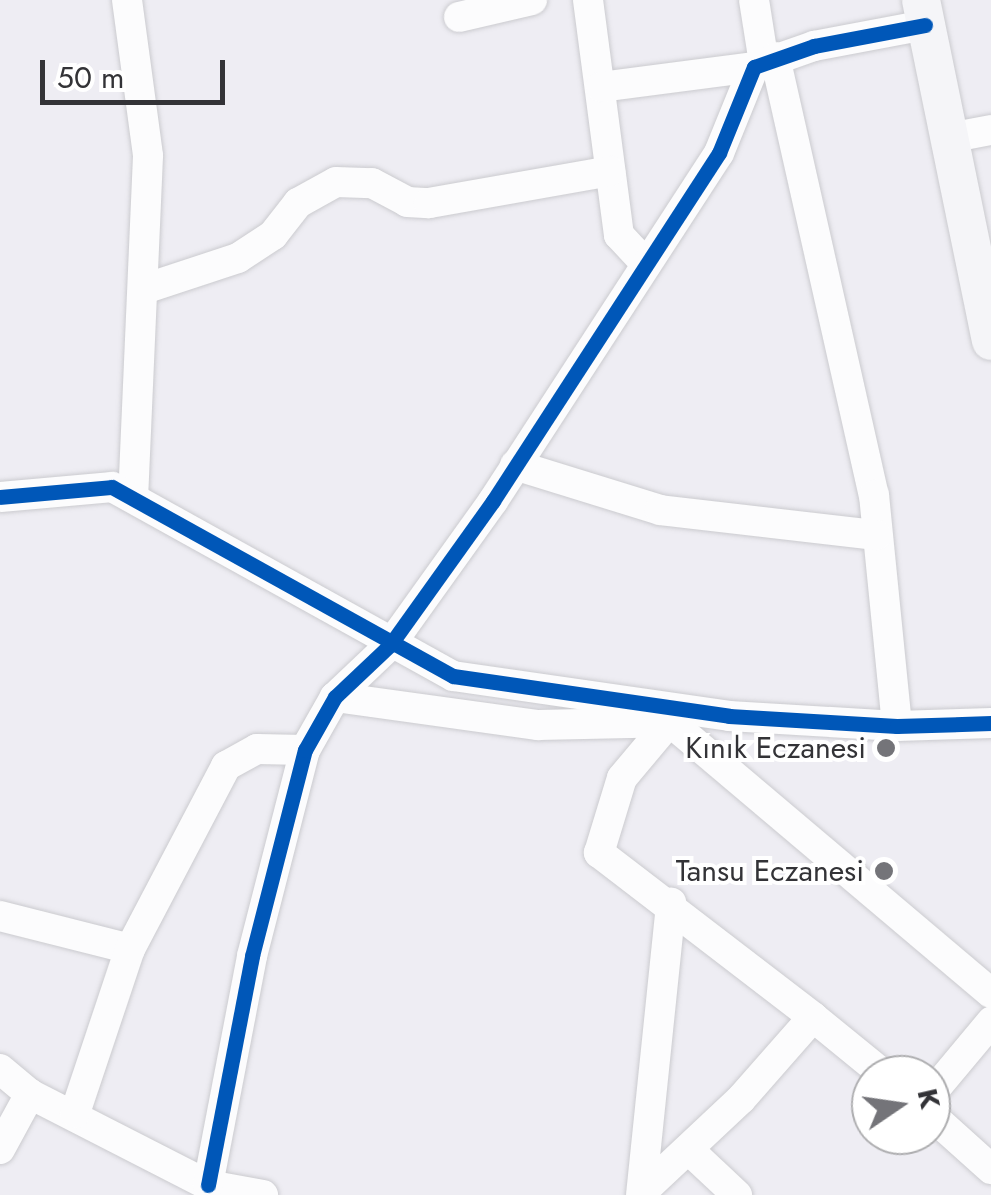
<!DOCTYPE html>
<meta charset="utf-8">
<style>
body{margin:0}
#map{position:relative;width:991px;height:1195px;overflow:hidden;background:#eeedf3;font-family:Jost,sans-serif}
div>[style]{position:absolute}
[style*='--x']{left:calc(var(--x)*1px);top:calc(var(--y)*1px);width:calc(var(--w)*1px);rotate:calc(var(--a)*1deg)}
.roads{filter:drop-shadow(0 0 2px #cbcbcf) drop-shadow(0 0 2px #cbcbcf)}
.minor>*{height:30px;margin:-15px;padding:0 15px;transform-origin:15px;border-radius:15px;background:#fcfcfd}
.major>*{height:38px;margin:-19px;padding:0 19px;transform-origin:19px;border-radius:19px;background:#f5f5f8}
.cycleway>*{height:15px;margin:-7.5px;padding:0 7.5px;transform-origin:7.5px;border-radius:7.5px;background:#0057b8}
.dots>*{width:28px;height:28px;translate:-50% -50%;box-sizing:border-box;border:5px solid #fff;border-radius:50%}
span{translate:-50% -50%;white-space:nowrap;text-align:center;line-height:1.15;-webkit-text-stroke:8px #fff;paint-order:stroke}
.poi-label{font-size:30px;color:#333337}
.right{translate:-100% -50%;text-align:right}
.north{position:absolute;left:851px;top:1055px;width:100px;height:100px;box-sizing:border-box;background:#fff;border:2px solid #adadaf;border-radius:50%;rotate:77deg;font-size:28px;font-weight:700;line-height:40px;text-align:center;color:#333337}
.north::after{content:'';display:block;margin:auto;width:35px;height:45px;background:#747479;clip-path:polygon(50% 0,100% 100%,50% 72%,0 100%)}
.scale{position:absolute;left:40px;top:60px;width:185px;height:45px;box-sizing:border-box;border:5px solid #333337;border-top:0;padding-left:12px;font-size:30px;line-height:35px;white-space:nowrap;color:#333337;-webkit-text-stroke:8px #fff;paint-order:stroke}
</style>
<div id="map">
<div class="roads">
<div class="minor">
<i style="--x:127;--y:0;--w:157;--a:82.3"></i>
<i style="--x:148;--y:156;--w:341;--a:92.5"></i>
<i style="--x:588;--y:0;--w:237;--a:82.5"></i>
<i style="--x:619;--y:235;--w:40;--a:47"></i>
<i style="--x:754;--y:0;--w:64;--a:81"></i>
<i style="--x:459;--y:17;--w:75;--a:-13.1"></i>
<i style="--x:775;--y:57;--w:449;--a:77.3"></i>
<i style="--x:874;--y:495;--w:232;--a:84.3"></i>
<i style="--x:601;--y:87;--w:154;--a:-7.4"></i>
<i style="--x:949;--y:138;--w:43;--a:-10.8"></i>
<i style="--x:144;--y:289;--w:99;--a:-18.3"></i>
<i style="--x:238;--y:258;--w:42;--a:-33.3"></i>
<i style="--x:273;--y:235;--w:41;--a:-52"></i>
<i style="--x:298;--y:203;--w:43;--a:-28.9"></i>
<i style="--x:336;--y:182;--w:36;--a:2"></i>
<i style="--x:372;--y:183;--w:40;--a:28"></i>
<i style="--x:407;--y:202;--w:22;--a:3"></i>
<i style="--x:429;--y:203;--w:184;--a:-10"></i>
<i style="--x:515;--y:465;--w:152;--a:17.2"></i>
<i style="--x:660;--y:510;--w:218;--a:6.6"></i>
<i style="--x:0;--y:497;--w:112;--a:-5.1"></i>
<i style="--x:112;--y:487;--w:390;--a:29"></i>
<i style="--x:453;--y:676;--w:279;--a:8.2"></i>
<i style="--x:729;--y:716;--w:168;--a:3.4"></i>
<i style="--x:897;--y:726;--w:94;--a:-1.8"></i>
<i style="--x:335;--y:697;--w:205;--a:7.9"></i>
<i style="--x:538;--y:725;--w:139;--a:-1.2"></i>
<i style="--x:656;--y:710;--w:439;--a:40.2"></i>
<i style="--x:0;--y:916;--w:134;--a:14.2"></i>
<i style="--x:813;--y:1017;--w:92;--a:39.2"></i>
<i style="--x:0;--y:1069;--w:39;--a:40"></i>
<i style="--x:30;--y:1094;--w:200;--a:27.1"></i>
<i style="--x:208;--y:1185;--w:56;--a:10.3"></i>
<i style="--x:931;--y:1094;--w:94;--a:-50.2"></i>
<i style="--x:75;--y:1113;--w:173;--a:-71.5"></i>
<i style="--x:130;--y:949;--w:207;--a:-62.3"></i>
<i style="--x:226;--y:766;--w:35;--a:-29"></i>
<i style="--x:257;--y:749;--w:48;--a:1.2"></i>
<i style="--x:931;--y:1115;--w:81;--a:42"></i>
<i style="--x:0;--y:1149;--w:63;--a:-61.4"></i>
<i style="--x:689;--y:1150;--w:66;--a:43.2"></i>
<i style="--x:208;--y:1185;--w:233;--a:-79.1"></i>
<i style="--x:252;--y:956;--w:213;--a:-75.6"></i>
<i style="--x:305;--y:750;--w:61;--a:-60.5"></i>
<i style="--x:335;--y:697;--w:76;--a:-43.4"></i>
<i style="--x:390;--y:645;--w:177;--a:-54.4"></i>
<i style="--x:493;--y:501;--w:415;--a:-57"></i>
<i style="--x:719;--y:153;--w:93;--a:-67.9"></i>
<i style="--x:754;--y:67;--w:64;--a:-19.3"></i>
<i style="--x:814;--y:46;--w:113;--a:-10.7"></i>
<i style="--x:644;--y:1190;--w:133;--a:-43.2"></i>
<i style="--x:741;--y:1099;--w:109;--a:-48.7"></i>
<i style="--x:813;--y:1017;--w:270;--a:-142.5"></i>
<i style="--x:599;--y:853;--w:78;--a:-73"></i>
<i style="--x:622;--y:778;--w:73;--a:-50"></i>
<i style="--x:641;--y:1195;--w:294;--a:-84.1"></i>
</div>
<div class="major">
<i style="--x:921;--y:0;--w:348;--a:78.4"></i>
</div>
</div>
<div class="cycleway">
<i style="--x:0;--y:497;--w:112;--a:-5.1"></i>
<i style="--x:112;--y:487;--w:390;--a:29"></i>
<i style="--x:453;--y:676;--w:279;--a:8.2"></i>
<i style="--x:729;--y:716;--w:168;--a:3.4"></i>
<i style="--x:897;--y:726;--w:94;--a:-1.8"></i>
<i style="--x:208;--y:1185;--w:233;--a:-79.1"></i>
<i style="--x:252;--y:956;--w:213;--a:-75.6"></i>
<i style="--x:305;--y:750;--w:61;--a:-60.5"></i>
<i style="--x:335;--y:697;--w:76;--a:-43.4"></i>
<i style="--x:390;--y:645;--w:177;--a:-54.4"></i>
<i style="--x:493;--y:501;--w:415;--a:-57"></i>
<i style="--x:719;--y:153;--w:93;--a:-67.9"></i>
<i style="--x:754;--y:67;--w:64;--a:-19.3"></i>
<i style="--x:814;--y:46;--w:113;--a:-10.7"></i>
</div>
<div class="dots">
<i style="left:886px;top:748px;background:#747479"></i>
<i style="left:884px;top:871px;background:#747479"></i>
</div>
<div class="poi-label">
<span class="right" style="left:866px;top:748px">Kınık Eczanesi</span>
<span class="right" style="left:864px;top:871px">Tansu Eczanesi</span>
</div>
<div class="north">K</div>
<div class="scale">50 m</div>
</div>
